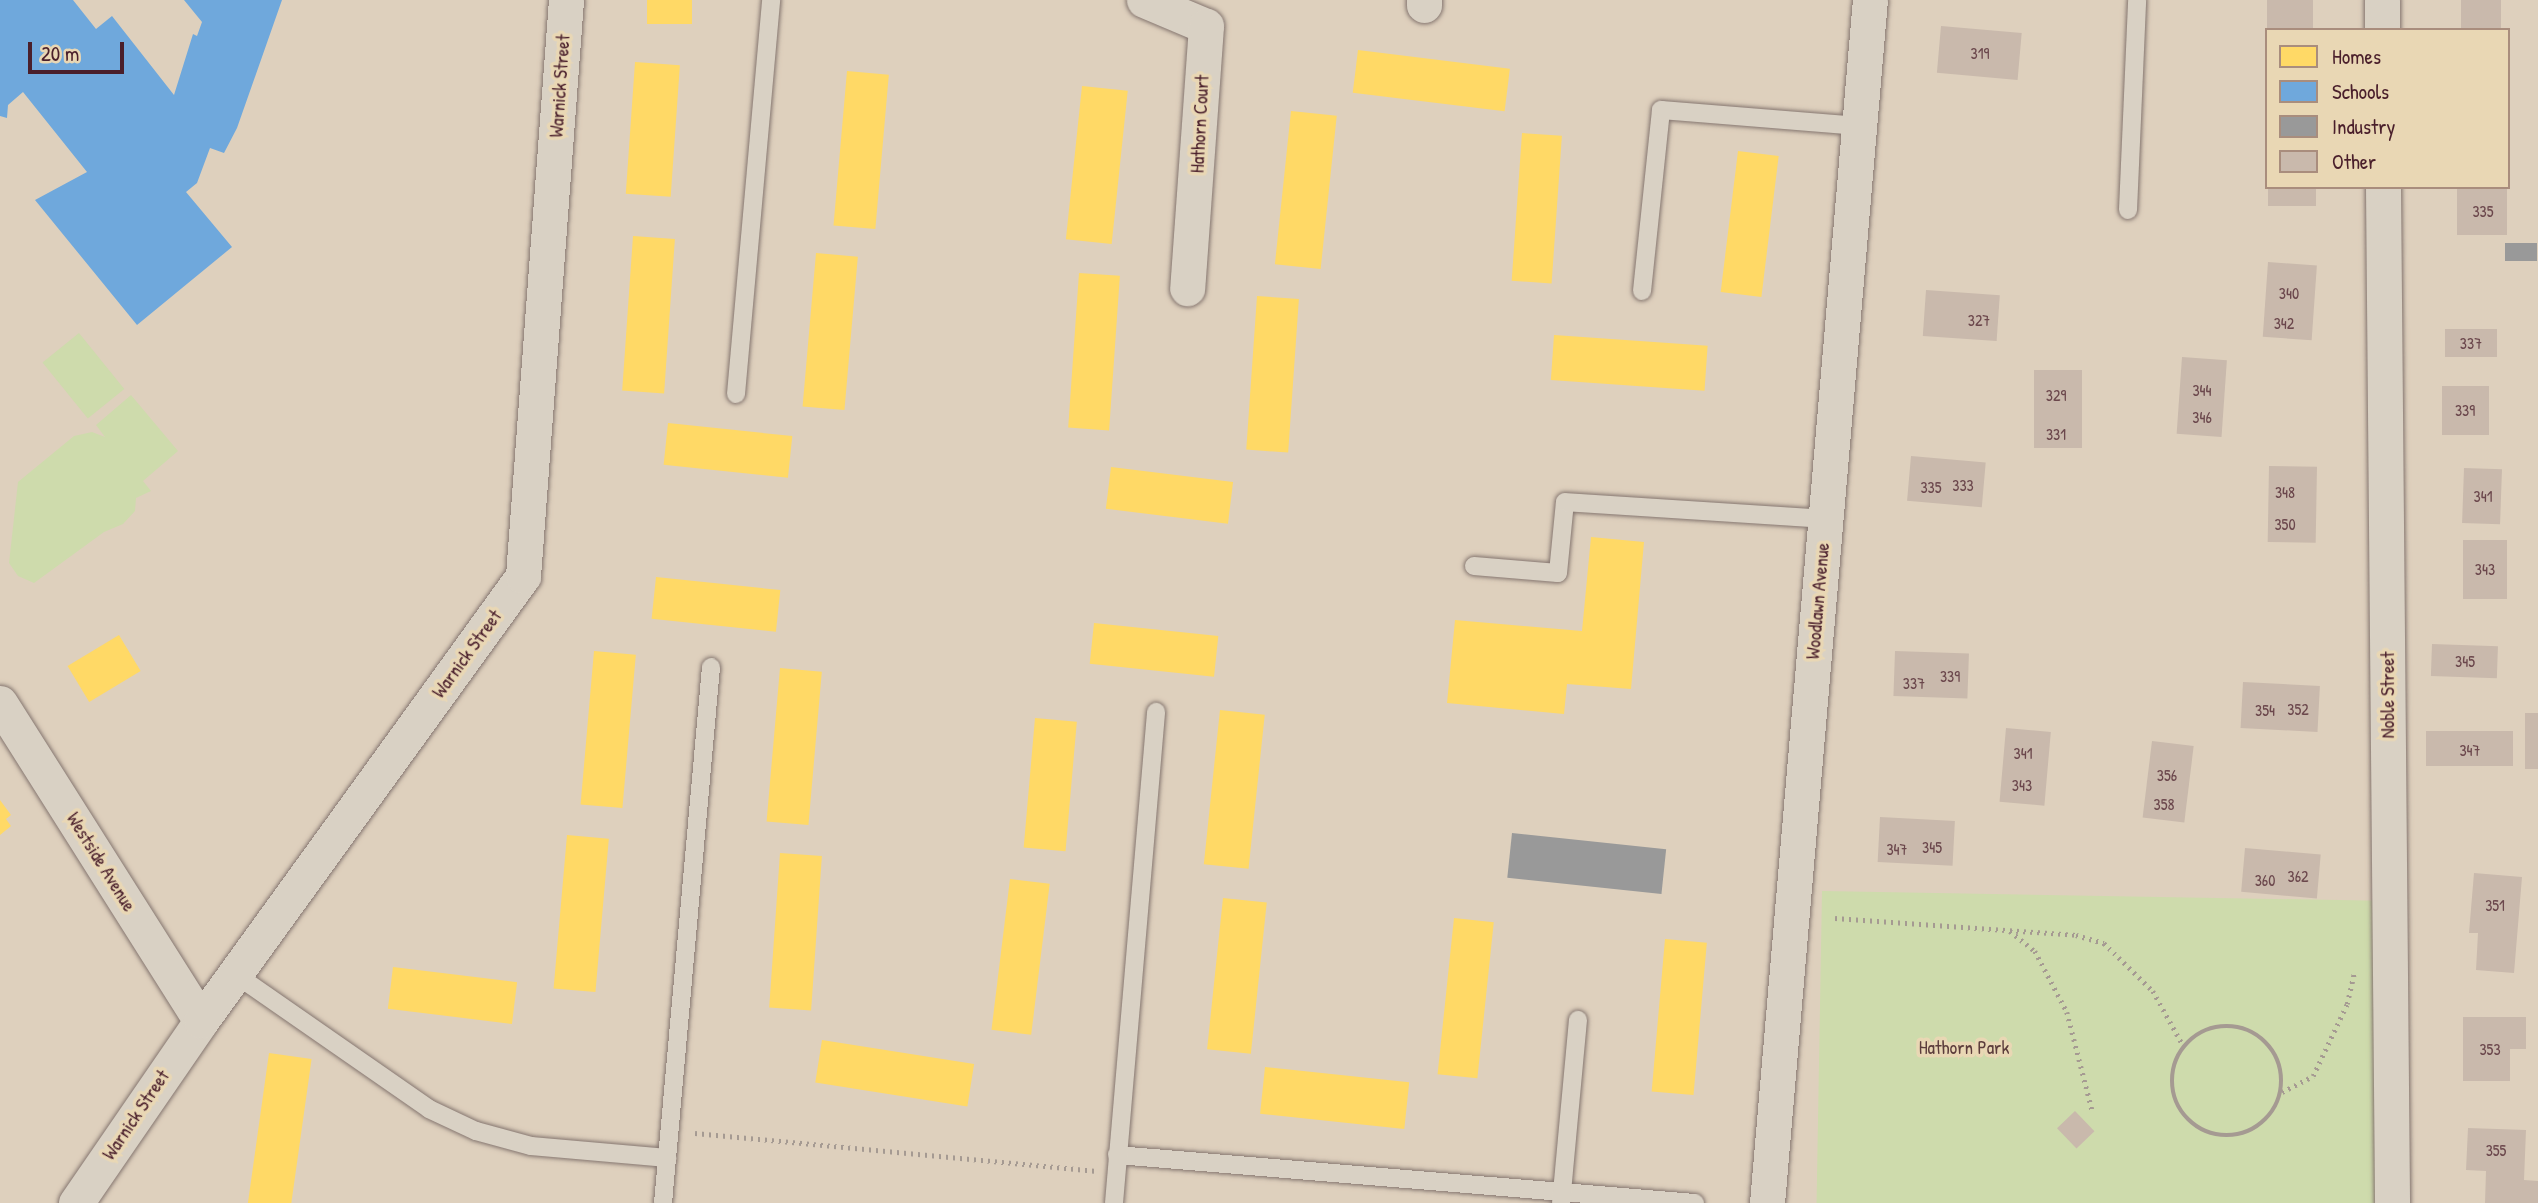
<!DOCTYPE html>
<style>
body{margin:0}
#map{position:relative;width:2538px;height:1203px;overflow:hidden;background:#ded0bd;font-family:"Patrick Hand",sans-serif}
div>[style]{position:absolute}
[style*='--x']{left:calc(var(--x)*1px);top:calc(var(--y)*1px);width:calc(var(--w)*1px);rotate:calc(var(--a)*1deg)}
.green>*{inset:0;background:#cedbac;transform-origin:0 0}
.homes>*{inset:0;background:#ffd966;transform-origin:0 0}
.schools>*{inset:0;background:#6fa8dc}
.industry>*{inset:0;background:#999;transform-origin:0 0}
.building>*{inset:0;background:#c9b9ac;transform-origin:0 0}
.path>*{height:4.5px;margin-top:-2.25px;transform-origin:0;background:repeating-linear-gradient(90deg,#a59a92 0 2px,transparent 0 7px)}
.path>.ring{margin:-2.25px;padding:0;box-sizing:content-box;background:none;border:4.5px solid #a59a92;border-radius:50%}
.roads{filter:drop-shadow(0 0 2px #857670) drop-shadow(0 0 2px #857670)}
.lane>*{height:18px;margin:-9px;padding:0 9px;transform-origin:9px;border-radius:9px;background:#d9d1c4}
.street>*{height:35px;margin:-17.5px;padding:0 17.5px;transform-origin:17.5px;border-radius:17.5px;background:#d9d1c4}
span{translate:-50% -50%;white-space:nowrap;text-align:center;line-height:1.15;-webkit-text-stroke:7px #e9d7b4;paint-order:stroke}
.number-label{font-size:16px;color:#6b474c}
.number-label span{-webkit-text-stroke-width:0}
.street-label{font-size:19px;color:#4a1f2b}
.park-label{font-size:19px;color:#5c3d3c}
.legend{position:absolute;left:2265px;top:28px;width:245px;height:161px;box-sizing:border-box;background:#e9d7b4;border:2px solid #a98d7d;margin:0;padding:9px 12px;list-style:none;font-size:21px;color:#4a1f2b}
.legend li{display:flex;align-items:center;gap:14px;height:35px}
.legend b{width:35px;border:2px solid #a98d7d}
.scale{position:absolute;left:28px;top:42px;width:96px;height:32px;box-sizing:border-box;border:4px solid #4a1f2b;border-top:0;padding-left:9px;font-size:21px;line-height:24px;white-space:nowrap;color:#4a1f2b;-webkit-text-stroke:5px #e9d7b4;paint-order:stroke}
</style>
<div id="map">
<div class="green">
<i style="left:79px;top:333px;width:72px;height:47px;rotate:51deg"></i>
<i style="clip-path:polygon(131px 395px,178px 451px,143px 481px,151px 491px,136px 498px,135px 511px,123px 524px,104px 532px,34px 583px,18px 576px,9px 563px,18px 482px,74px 436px,92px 432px,105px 437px,96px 425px)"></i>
<i style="left:1822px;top:891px;width:558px;height:313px;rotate:1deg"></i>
</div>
<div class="homes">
<i style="left:647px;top:0;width:45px;height:24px"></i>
<i style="left:1358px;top:50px;width:153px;height:43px;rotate:7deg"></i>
<i style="left:635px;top:62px;width:45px;height:132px;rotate:4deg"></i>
<i style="left:847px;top:71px;width:42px;height:155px;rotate:5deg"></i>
<i style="left:1082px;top:86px;width:46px;height:154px;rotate:6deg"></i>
<i style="left:1291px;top:111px;width:46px;height:154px;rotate:6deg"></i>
<i style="left:1522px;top:133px;width:40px;height:148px;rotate:4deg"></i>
<i style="left:1738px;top:151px;width:41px;height:142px;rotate:7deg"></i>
<i style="left:633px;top:236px;width:42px;height:155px;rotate:4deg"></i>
<i style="left:816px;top:253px;width:42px;height:154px;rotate:5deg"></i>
<i style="left:1079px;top:273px;width:41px;height:155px;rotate:4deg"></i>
<i style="left:1257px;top:296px;width:42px;height:154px;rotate:4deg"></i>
<i style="left:1554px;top:335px;width:154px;height:45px;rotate:4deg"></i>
<i style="left:668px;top:423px;width:125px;height:42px;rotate:6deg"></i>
<i style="left:1111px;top:467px;width:123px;height:42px;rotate:7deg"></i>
<i style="clip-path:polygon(1591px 537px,1644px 542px,1631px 689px,1567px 684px,1564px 714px,1447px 703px,1455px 620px,1582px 631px)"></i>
<i style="left:656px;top:577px;width:125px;height:42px;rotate:6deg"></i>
<i style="left:1094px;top:623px;width:125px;height:41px;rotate:6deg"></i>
<i style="left:119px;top:635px;width:42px;height:60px;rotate:59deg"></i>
<i style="left:594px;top:651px;width:42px;height:154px;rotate:5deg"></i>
<i style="left:780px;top:668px;width:42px;height:154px;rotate:5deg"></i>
<i style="left:1220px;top:710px;width:45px;height:155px;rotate:6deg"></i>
<i style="left:1035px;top:718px;width:42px;height:130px;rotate:5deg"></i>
<i style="clip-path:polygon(0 800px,11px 815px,6px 819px,11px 826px,0 835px)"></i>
<i style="left:567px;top:835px;width:42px;height:154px;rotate:5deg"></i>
<i style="left:780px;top:853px;width:42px;height:155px;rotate:4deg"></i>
<i style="left:1010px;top:879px;width:40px;height:152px;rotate:7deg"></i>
<i style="left:1223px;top:898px;width:44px;height:152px;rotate:6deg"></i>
<i style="left:1454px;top:918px;width:40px;height:157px;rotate:6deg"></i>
<i style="left:1665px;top:939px;width:42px;height:153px;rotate:5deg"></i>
<i style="left:393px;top:967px;width:125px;height:42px;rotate:7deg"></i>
<i style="left:822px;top:1040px;width:154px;height:43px;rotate:9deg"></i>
<i style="left:269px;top:1053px;width:43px;height:152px;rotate:8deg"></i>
<i style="left:1265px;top:1067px;width:145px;height:47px;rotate:6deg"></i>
</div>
<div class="schools">
<i style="clip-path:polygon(0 0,73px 0,96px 29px,112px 16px,174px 95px,193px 34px,197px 36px,202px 22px,184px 0,282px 0,237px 128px,224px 153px,210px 148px,197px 183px,186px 192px,232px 247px,137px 325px,35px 200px,87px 172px,23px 92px,8px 105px,7px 118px,0 116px)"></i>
</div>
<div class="industry">
<i style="left:2505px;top:243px;width:32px;height:18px"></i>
<i style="left:1512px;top:833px;width:155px;height:45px;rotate:6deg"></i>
</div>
<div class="building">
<i style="left:2267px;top:0;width:46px;height:28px"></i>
<i style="left:2461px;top:0;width:40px;height:30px"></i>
<i style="left:1941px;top:26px;width:81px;height:47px;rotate:5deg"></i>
<i style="left:2268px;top:187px;width:48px;height:19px"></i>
<i style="left:2457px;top:187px;width:50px;height:48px"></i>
<i style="left:2268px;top:262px;width:49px;height:75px;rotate:4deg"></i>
<i style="left:1926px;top:290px;width:74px;height:46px;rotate:4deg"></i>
<i style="left:2497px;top:329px;width:28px;height:52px;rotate:90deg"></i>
<i style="left:2182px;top:357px;width:45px;height:77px;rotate:4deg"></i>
<i style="left:2082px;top:370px;width:78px;height:48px;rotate:90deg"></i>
<i style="left:2442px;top:386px;width:47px;height:49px"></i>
<i style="left:1911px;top:456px;width:75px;height:45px;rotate:5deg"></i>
<i style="left:2269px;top:466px;width:48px;height:76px;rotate:1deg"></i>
<i style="left:2464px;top:468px;width:38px;height:55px;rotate:2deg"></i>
<i style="left:2463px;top:540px;width:44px;height:59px"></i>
<i style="left:2432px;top:644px;width:66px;height:32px;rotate:2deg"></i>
<i style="left:1895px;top:651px;width:74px;height:45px;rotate:2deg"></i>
<i style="left:2243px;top:682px;width:77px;height:46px;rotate:3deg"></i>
<i style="left:2525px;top:713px;width:13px;height:56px"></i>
<i style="left:2006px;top:728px;width:45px;height:74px;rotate:5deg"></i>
<i style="left:2513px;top:731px;width:35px;height:87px;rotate:90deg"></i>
<i style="left:2152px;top:741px;width:42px;height:77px;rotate:7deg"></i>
<i style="left:1880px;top:817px;width:75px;height:45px;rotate:3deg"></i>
<i style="left:2245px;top:848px;width:76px;height:44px;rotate:5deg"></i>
<i style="clip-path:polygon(2474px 873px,2522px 877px,2514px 973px,2476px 970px,2478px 933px,2469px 933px)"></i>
<i style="clip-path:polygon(2463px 1017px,2526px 1017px,2526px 1049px,2510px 1049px,2510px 1081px,2463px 1081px)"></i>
<i style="left:2075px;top:1111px;width:28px;height:25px;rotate:46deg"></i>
<i style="clip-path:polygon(2468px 1128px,2526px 1130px,2524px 1180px,2538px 1181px,2538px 1203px,2485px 1203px,2486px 1171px,2466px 1170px)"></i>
</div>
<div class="path">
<i style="--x:1835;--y:918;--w:242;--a:4"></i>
<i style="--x:2076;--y:935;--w:29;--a:16"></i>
<i style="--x:2104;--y:943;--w:69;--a:44.4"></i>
<i style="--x:2153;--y:991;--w:64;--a:61"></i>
<i style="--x:2010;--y:931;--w:32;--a:39"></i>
<i style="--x:2035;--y:951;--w:69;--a:62.3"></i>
<i style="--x:2067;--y:1012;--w:104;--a:75.6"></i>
<i class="ring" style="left:2172px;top:1026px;width:105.5px;height:105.5px"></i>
<i style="--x:2282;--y:1092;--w:35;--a:-27"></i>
<i style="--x:2313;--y:1076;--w:80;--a:-64.7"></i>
<i style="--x:2347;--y:1004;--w:32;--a:-77"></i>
<i style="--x:695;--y:1133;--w:401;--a:5.4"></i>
</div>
<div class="roads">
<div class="lane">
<i style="--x:2128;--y:210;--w:210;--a:-87.5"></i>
<i style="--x:1642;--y:291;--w:182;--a:-84"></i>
<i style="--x:1661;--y:110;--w:199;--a:4.6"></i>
<i style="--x:736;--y:394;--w:396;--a:-84.9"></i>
<i style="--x:1474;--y:566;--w:84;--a:4.8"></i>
<i style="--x:1558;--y:573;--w:71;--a:-84.4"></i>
<i style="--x:1565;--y:502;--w:261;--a:3.7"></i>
<i style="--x:235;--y:974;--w:236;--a:34.8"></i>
<i style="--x:429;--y:1109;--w:52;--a:25.1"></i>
<i style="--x:476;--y:1131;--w:57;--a:15.3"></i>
<i style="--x:531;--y:1146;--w:137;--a:5"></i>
<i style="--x:1117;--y:1155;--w:580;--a:4.75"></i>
<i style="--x:663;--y:1203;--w:538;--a:-84.88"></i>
<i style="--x:1114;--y:1203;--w:493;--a:-85.1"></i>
<i style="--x:1561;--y:1203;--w:184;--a:-84.7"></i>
</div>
<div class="street">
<i style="--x:1144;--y:0;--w:67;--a:22.8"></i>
<i style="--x:1206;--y:26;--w:263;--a:94.1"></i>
<i style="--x:2382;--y:0;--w:30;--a:90"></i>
<i style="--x:1424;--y:5;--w:5;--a:-90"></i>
<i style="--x:2383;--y:187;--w:1016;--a:89.49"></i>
<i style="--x:0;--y:703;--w:376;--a:57.7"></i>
<i style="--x:76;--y:1203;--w:221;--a:-55.5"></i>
<i style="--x:201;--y:1021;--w:549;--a:-54.11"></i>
<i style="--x:523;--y:576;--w:578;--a:-85.73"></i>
<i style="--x:1767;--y:1203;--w:1207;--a:-85.11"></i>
</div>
</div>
<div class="number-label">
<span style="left:1980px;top:53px">319</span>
<span style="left:2483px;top:211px">335</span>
<span style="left:2289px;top:293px">340</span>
<span style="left:1979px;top:320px">327</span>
<span style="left:2284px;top:323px">342</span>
<span style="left:2471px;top:343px">337</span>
<span style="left:2202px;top:390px">344</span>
<span style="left:2056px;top:395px">329</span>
<span style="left:2465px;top:410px">339</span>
<span style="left:2202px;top:417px">346</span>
<span style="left:2056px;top:434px">331</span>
<span style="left:1963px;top:485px">333</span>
<span style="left:1931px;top:487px">335</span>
<span style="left:2285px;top:492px">348</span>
<span style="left:2483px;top:496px">341</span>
<span style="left:2285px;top:524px">350</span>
<span style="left:2485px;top:569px">343</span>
<span style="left:2465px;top:661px">345</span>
<span style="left:1950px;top:676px">339</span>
<span style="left:1914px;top:683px">337</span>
<span style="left:2298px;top:709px">352</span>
<span style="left:2265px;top:710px">354</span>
<span style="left:2470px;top:750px">347</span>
<span style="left:2023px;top:753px">341</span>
<span style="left:2167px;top:775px">356</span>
<span style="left:2022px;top:785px">343</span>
<span style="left:2164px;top:804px">358</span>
<span style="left:1932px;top:847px">345</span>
<span style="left:1897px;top:849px">347</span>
<span style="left:2298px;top:876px">362</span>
<span style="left:2265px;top:880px">360</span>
<span style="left:2495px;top:905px">351</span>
<span style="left:2490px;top:1049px">353</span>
<span style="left:2496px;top:1150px">355</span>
</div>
<div class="street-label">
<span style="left:560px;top:86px;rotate:-86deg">Warnick Street</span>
<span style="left:1200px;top:124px;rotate:-87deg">Hathorn Court</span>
<span style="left:1818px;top:601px;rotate:-85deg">Woodlawn Avenue</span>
<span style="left:467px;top:654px;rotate:-54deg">Warnick Street</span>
<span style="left:2388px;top:695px;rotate:-90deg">Noble Street</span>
<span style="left:101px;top:862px;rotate:58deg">Westside Avenue</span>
<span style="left:136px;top:1115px;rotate:-56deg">Warnick Street</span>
</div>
<div class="park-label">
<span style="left:1964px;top:1048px">Hathorn Park</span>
</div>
<ul class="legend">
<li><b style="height:19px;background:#ffd966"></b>Homes</li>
<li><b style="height:19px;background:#6fa8dc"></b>Schools</li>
<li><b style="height:19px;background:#999"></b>Industry</li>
<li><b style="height:19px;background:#c9b9ac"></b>Other</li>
</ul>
<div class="scale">20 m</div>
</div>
